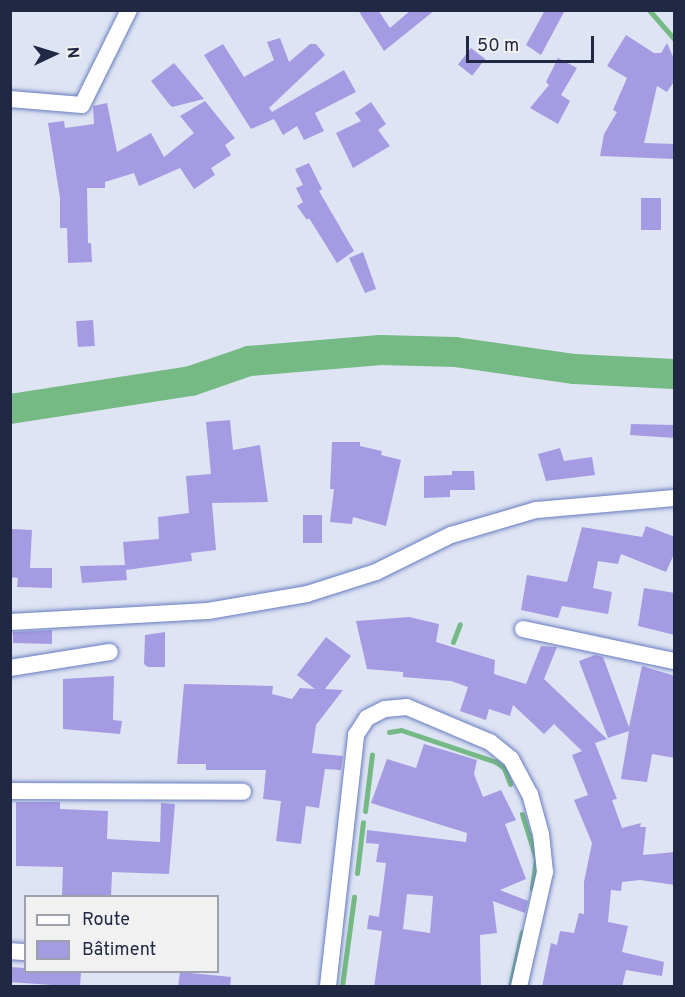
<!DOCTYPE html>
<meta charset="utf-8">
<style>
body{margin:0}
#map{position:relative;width:685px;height:997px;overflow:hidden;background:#dee4f3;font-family:Overpass,sans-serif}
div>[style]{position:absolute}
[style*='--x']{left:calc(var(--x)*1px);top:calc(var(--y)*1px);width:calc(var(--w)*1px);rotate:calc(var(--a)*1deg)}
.stream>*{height:5px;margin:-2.5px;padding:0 2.5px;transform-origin:2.5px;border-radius:2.5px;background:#75b984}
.river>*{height:30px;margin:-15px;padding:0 15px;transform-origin:15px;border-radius:15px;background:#75b984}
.building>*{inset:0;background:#a59be2;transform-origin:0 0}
.roads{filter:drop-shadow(0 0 2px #677cbf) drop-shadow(0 0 2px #677cbf)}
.street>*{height:16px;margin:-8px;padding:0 8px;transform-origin:8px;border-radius:8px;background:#fff}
span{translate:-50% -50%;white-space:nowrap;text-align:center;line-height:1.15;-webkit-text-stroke:6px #f1f1f1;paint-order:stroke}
.frame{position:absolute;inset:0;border:12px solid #202844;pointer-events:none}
.legend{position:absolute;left:24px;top:895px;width:195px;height:78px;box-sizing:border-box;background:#f1f1f1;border:2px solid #9da1ac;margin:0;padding:8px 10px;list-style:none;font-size:18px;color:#202844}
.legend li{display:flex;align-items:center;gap:12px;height:30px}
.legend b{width:30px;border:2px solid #9da1ac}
.north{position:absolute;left:24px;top:24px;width:60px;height:60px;-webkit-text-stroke:4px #f1f1f1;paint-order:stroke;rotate:86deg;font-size:16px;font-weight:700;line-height:24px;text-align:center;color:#202844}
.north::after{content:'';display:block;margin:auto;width:21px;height:27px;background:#202844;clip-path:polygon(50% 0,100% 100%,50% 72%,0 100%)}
.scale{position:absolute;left:466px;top:36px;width:128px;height:27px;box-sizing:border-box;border:3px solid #202844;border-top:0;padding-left:8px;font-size:18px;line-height:21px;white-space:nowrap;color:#202844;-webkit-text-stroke:4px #f1f1f1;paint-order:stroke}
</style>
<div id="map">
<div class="stream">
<i style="--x:649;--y:10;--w:38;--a:49"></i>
<i style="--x:453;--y:642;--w:19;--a:-69"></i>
<i style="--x:389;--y:732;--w:12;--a:-9"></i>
<i style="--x:401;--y:730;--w:100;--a:18.6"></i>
<i style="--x:496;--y:762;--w:10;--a:37"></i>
<i style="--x:504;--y:768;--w:17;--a:69"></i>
<i style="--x:365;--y:811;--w:57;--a:-83"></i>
<i style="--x:522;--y:814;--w:47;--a:72.7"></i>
<i style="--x:536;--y:859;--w:30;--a:98"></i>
<i style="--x:357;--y:873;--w:51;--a:-83.3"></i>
<i style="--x:342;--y:986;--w:90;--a:-82.3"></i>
<i style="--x:510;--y:986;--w:55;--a:-77.5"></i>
</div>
<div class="river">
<i style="--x:10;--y:409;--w:183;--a:-8.8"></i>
<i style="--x:191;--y:381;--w:61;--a:-19"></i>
<i style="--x:249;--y:361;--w:132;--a:-4.8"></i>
<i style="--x:381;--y:350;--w:74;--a:1.5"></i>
<i style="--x:455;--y:352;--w:121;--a:8.1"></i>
<i style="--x:575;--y:369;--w:99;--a:2.9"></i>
</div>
<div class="building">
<i style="clip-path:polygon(358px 10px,378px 10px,390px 28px,411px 10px,435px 10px,384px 51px)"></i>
<i style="clip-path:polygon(545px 10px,565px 10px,541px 55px,526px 45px)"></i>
<i style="clip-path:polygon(626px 35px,654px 53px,661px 53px,667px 43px,675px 61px,675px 80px,667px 92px,657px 86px,644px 143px,675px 144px,675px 159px,600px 156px,604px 134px,617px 112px,613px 110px,627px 78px,607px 66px)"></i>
<i style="clip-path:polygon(280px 38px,289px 62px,310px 44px,316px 44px,325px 55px,269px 108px,272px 112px,344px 70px,356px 92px,315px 113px,324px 131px,304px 140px,297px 126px,283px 135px,274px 119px,251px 129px,204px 55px,223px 44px,244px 77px,274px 60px,267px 42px)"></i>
<i style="left:471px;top:48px;width:18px;height:21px;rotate:38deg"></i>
<i style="clip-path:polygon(558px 58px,577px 68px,561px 95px,570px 101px,558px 124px,530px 108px,549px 85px,546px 82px)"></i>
<i style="clip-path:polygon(174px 63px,204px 99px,172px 107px,169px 104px,151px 81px)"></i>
<i style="clip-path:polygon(205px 101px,235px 138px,225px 145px,231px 155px,211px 168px,215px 175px,194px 189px,180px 168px,139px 186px,134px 173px,105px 182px,105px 188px,87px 188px,88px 243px,91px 243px,92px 262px,68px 263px,67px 228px,60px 228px,60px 198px,48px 123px,64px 121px,65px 128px,94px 124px,93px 106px,107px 103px,117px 152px,151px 133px,164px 157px,194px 133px,180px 116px)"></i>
<i style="clip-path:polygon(371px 102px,386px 124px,378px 130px,390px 146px,353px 168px,336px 133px,361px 121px,355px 113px)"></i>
<i style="clip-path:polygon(309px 163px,322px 189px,319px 191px,354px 251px,337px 263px,309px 218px,307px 220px,297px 206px,303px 202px,296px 188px,303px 185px,295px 169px)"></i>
<i style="left:641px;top:198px;width:20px;height:32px"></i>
<i style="clip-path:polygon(363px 252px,376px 289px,365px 293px,349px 258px)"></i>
<i style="left:93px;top:320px;width:26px;height:17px;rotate:86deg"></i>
<i style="clip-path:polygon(230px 420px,233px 450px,260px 445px,268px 502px,212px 503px,216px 550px,191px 553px,192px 561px,126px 570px,127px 580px,82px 583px,80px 566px,125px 565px,123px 542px,159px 539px,158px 517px,189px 513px,186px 476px,211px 474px,206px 422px)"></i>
<i style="clip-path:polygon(631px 424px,675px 425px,675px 438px,630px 435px)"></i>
<i style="clip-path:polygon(332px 442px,360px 442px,360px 446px,382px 451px,381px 455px,401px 460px,386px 526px,353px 517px,352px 524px,330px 522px,334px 489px,330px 489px)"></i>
<i style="clip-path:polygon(560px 448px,564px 461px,592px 457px,595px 475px,546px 481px,538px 454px)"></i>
<i style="clip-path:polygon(452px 471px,474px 471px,475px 490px,450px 490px,450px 497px,424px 498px,424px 476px,452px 475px)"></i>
<i style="left:322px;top:515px;width:28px;height:19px;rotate:90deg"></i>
<i style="clip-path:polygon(646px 526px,675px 537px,675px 552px,666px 572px,621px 554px,618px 564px,598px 561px,593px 588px,612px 592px,608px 614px,562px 606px,558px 618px,521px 610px,527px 575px,567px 582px,582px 527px,642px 537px)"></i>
<i style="clip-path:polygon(12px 529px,32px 530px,30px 568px,52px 568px,52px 588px,17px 587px,18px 578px,10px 577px)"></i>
<i style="clip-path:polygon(644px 588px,675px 593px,675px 635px,638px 626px)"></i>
<i style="clip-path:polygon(409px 617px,439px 624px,436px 642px,495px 660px,494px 674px,526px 684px,541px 646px,557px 647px,544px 679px,607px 739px,595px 743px,617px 799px,612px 800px,622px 828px,641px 823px,640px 827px,646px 827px,643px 855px,675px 852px,675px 885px,640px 880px,622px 882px,621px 891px,611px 890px,608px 922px,628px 926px,622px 952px,664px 962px,662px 976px,626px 970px,622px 987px,542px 987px,551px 943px,557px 945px,560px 931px,574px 933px,579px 913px,584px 914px,584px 882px,592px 843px,574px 800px,588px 795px,572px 755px,582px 751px,554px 724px,544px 734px,513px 705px,510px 716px,489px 709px,486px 720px,460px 711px,468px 687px,451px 681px,403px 677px,403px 672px,367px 669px,356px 621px)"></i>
<i style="clip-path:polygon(52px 630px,52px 644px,13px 643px,13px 632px)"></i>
<i style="clip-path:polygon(165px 632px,165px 667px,148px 667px,144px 664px,145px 635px)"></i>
<i style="clip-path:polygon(326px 637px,351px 656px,325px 689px,343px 690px,316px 725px,312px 753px,343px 756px,341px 770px,325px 769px,319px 808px,306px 806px,301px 844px,276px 841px,281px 801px,263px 799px,266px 770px,206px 770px,206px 764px,177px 764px,184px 684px,273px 686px,272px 694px,292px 699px,300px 688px,315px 689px,297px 675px)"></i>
<i style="clip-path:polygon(595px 655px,603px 657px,629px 727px,642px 666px,675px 676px,675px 758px,652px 754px,647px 782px,621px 779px,629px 731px,608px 738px,579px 661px)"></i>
<i style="clip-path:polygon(114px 676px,113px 720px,122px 721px,120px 734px,63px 729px,63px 679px)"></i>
<i style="clip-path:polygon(evenodd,424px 744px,477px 760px,474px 774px,483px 797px,501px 790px,516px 820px,505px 824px,526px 879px,500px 890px,528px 901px,525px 913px,493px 901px,497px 933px,480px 935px,481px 987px,374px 987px,382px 931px,367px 929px,369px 915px,379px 917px,386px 863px,376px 862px,379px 844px,366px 843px,367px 830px,466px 842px,467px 833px,371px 803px,387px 759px,416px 768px,424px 744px,407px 894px,433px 896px,430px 933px,403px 929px,407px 894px)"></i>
<i style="clip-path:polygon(16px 802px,60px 802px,60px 809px,108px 811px,107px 839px,160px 842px,161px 803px,175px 804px,169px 874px,112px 872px,111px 897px,62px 897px,63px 867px,16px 866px)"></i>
<i style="left:81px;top:972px;width:15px;height:71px;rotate:94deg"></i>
<i style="clip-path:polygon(180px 972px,231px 977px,230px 987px,178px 987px)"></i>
</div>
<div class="roads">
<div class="street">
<i style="--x:10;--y:99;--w:72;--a:4.8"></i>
<i style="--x:82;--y:105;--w:106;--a:-63.7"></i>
<i style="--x:10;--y:622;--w:198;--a:-3.2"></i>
<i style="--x:208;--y:611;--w:100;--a:-9.7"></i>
<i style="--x:307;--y:594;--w:72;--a:-17.7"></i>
<i style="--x:376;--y:572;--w:84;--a:-26.3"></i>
<i style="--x:451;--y:535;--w:89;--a:-16.4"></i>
<i style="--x:536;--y:510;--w:139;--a:-5"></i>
<i style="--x:523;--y:629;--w:154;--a:12"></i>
<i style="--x:10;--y:668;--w:101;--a:-9.1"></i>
<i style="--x:10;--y:791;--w:233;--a:0.2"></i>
<i style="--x:10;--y:951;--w:16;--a:4"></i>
<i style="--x:328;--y:986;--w:253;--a:-83.6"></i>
<i style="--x:356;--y:735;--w:20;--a:-57"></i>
<i style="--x:367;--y:718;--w:20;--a:-27"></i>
<i style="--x:385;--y:709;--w:22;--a:-5"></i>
<i style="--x:407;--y:707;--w:90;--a:22.9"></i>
<i style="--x:490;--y:742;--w:27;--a:39"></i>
<i style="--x:511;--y:759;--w:40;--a:62"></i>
<i style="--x:530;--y:794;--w:41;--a:74.6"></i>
<i style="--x:541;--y:834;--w:38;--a:84"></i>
<i style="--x:545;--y:872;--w:117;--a:102.8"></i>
</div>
</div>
<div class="frame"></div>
<ul class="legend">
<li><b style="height:8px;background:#fff"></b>Route</li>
<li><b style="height:16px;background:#a59be2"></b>Bâtiment</li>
</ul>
<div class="north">N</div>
<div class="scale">50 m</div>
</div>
